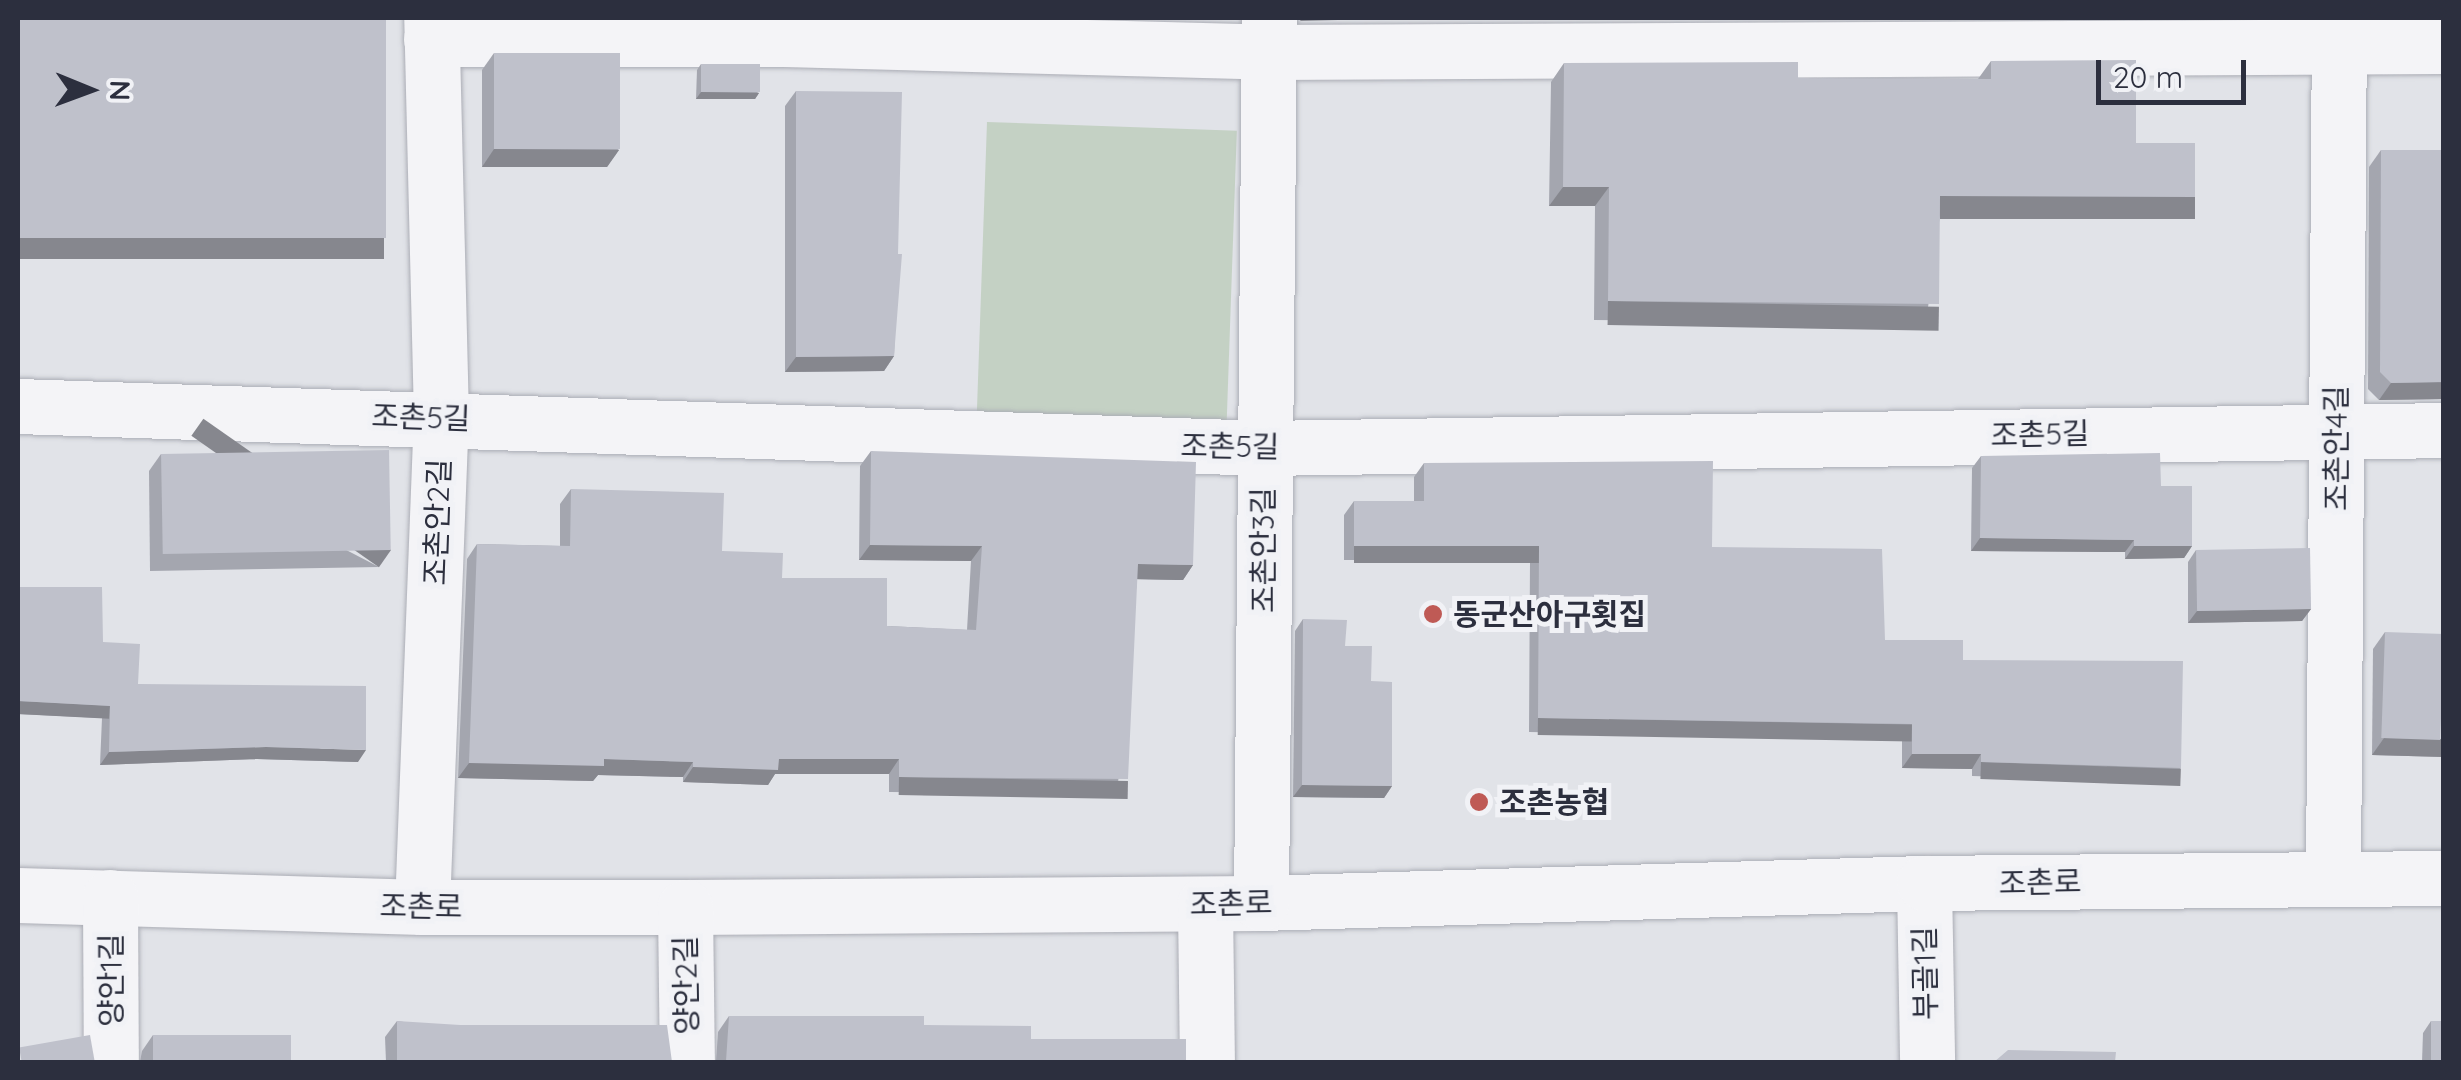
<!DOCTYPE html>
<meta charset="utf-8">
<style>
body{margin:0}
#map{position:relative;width:2461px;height:1080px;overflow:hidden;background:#e1e3e8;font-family:Quicksand,"Noto Sans KR",sans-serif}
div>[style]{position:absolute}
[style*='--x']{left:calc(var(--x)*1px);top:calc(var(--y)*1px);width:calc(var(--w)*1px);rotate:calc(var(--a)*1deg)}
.green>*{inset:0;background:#c4d1c4;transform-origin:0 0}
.roads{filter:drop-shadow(0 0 2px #abadb5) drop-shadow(0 0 2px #abadb5)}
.minor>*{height:55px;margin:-27.5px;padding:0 27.5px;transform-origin:27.5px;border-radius:27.5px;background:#f4f4f7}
.wall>*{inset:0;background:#a4a6af}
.shaded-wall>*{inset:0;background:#86878e;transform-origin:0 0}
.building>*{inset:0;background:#bfc1cb;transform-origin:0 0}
.dots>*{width:28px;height:28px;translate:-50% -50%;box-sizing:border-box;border:5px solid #f1f2f6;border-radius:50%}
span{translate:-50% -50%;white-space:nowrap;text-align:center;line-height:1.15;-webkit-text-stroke:10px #f1f2f6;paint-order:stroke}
.street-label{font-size:30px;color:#2c2f3e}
.poi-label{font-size:30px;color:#2c2f3e;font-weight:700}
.left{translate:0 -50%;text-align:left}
.frame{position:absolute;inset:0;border:20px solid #2c2f3e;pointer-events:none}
.north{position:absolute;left:40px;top:40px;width:100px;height:100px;-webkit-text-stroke:8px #f1f2f6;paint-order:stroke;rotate:91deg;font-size:28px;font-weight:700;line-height:40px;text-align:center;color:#2c2f3e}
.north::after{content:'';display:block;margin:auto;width:35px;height:45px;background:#2c2f3e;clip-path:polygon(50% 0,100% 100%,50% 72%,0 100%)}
.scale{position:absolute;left:2096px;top:60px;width:150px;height:45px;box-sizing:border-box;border:5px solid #2c2f3e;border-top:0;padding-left:12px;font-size:30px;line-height:35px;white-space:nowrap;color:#2c2f3e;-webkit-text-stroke:8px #f1f2f6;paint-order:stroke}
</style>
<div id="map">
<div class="green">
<i style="left:987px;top:122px;width:250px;height:309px;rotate:2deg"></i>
</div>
<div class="roads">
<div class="minor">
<i style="--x:431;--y:39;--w:353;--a:0"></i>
<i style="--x:784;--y:39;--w:486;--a:1.5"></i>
<i style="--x:1270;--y:52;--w:1174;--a:-0.29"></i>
<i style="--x:18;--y:406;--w:1246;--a:1.93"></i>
<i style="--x:1263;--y:448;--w:1181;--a:-0.87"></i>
<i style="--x:2333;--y:879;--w:861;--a:-89.6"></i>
<i style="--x:1924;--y:883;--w:179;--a:89"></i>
<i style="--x:18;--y:895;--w:404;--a:1.7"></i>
<i style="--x:422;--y:907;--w:263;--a:0"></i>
<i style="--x:685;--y:907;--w:576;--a:-0.4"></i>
<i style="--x:1261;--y:903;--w:663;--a:-1.73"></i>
<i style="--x:1924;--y:883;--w:520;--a:-0.55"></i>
<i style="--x:110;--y:897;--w:165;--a:89.7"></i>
<i style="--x:1261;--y:903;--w:885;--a:-89.48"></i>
<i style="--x:1205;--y:904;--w:158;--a:89.3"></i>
<i style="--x:422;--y:907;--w:490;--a:-87.8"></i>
<i style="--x:441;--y:417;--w:399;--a:-91.4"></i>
<i style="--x:685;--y:907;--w:155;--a:89.3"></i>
</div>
</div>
<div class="wall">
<i style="clip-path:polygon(494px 53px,619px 150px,607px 167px,482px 167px,482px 70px)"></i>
<i style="clip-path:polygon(1991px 61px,2136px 143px,2182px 216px,1940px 215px,1926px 323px,1594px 320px,1595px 206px,1549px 206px,1551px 82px,1564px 63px,1798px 78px,1978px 79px)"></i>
<i style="clip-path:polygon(701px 64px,759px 93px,755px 99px,696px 99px,697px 70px)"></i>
<i style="clip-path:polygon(796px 91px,898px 254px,894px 356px,884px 371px,785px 372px,785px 106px)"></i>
<i style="clip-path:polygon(2381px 150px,2444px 399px,2379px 400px,2368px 389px,2369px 167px)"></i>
<i style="clip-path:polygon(871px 451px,1193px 565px,1183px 580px,1137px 579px,1117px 794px,889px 792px,889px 774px,775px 774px,768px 785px,683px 782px,683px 777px,598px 775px,593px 781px,458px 778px,467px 559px,477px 544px,560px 546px,560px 504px,571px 489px,722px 551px,887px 626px,967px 630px,971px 561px,859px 560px,860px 466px)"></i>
<i style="clip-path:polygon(161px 454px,379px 567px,150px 571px,149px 471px)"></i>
<i style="clip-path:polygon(1981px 456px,2161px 486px,2192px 546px,2184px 558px,2125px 559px,2125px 552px,1971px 551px,1972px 468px)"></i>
<i style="clip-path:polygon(1424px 463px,1712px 547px,1885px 640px,1963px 660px,2181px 768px,2171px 782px,1972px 776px,1972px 769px,1902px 768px,1902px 738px,1529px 732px,1530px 560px,1344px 560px,1344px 515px,1354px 501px,1414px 501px,1414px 477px)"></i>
<i style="clip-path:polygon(2196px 550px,2311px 609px,2302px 621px,2188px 623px,2188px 562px)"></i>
<i style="clip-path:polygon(18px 587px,103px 642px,138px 684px,358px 762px,257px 759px,100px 765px,102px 718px,18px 714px)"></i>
<i style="clip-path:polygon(1303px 619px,1345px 646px,1371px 681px,1392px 786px,1384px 798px,1293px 797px,1295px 631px)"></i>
<i style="clip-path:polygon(2385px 632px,2444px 757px,2372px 755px,2373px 649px)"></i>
<i style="clip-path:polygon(729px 1016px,924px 1025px,1031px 1039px,1186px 1062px,716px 1062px,718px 1032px)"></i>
<i style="clip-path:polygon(397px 1021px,671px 1061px,672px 1062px,386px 1062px,385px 1037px)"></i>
<i style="clip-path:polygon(2431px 1021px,2444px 1062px,2422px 1062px,2423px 1033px)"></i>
<i style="clip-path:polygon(153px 1035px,291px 1062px,140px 1062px,142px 1051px)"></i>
</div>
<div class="shaded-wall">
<i style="clip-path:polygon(1302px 18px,1340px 18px,1338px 20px,1300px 21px)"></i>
<i style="clip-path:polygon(1695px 19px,1695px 18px,1786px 18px)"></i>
<i style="clip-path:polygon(701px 92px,759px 93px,755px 99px,696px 99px)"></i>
<i style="clip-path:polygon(494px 149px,619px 150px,607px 167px,482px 167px)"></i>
<i style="clip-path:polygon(1563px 187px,1609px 187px,1595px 206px,1549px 206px)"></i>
<i style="left:1940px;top:196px;width:255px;height:23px"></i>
<i style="left:18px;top:238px;width:366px;height:21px"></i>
<i style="left:1608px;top:301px;width:331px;height:24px;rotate:1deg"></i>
<i style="clip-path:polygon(894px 356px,884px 371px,785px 372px,796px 357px)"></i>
<i style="clip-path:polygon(2444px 382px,2444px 399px,2379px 400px,2391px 383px)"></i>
<i style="clip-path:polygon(1980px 538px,2134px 540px,2125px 552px,1971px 551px)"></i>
<i style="clip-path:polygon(870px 545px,982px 546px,971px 561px,859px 560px)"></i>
<i style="left:1354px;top:546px;width:185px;height:17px"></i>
<i style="clip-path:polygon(2134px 546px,2192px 546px,2184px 558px,2125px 559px)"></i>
<i style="left:391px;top:550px;width:21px;height:229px;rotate:125deg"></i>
<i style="clip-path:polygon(1138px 564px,1193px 565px,1183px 580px,1127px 579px)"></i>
<i style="clip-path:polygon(2311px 609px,2302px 621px,2188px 623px,2197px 611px)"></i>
<i style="left:18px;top:701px;width:92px;height:13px;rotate:3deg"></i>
<i style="left:1538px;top:718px;width:374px;height:17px;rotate:1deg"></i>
<i style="clip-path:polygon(2384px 738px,2444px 739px,2444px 757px,2372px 755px)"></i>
<i style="clip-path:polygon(266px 747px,366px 750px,358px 762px,257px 759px,100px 765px,109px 752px)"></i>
<i style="clip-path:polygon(1912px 754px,1981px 754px,1972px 769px,1902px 768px)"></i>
<i style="clip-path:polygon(604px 759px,693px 762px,683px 777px,598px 775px,593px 781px,458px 778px,469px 763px)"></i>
<i style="clip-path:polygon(779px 759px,899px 759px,889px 774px,775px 774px,768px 785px,683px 782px,693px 767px)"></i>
<i style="left:1981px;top:762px;width:200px;height:17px;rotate:2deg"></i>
<i style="left:899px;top:777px;width:229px;height:18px;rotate:1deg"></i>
<i style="clip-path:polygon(1302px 785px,1392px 786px,1384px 798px,1293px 797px)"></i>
</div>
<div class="building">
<i style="left:18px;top:18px;width:368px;height:220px"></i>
<i style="left:494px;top:53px;width:126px;height:96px"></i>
<i style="clip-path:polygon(2136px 60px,2136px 143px,2195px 143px,2195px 197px,1940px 196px,1939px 304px,1608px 301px,1609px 187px,1563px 187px,1564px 63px,1798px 62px,1798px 78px,1991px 79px,1991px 61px)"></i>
<i style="left:701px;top:64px;width:59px;height:28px"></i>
<i style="clip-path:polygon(796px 91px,902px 92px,898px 254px,902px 254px,894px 356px,796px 357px)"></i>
<i style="clip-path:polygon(2381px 150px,2444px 150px,2444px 382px,2391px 383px,2380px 372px)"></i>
<i style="left:389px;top:450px;width:100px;height:228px;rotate:89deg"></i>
<i style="clip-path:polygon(871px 451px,1196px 462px,1193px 565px,1138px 564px,1128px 779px,899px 777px,899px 759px,779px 759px,778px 770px,693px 767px,693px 762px,604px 759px,604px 766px,469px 763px,477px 544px,570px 546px,571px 489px,724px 493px,722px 551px,783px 553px,782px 578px,887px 578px,887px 626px,976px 630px,982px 546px,870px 545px)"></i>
<i style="clip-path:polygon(2160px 453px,2161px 486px,2192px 486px,2192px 546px,2134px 546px,2134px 540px,1980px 538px,1981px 456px)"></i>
<i style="clip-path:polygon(1713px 461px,1712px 547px,1882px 549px,1885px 640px,1963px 640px,1963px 660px,2183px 661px,2181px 768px,1981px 762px,1981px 754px,1912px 754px,1912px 724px,1538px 718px,1539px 546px,1354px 546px,1354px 501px,1424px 501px,1424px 463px)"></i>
<i style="left:2310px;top:548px;width:61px;height:114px;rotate:89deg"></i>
<i style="clip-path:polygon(18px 587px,102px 587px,103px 642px,140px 644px,138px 684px,366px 686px,366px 750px,266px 747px,109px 752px,110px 706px,18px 701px)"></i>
<i style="clip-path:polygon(1303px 619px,1347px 620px,1345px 646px,1372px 646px,1371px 681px,1392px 682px,1392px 786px,1302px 785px)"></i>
<i style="left:2385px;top:632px;width:59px;height:106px;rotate:2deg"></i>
<i style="clip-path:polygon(729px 1016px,924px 1016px,924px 1025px,1031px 1026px,1031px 1039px,1186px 1039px,1186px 1062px,724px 1062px,726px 1061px)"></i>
<i style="clip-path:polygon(397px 1021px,460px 1025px,667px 1025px,672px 1062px,397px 1062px)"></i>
<i style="left:2431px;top:1021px;width:13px;height:41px"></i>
<i style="left:90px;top:1035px;width:27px;height:72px;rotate:80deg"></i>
<i style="left:153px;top:1035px;width:138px;height:27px"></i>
<i style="clip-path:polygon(2008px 1050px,2116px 1052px,2115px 1062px,1994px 1062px)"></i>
</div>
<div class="dots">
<i style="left:1433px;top:614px;background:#bf5a55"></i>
<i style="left:1479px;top:802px;background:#bf5a55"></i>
</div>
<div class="street-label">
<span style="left:421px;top:417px;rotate:2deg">조촌5길</span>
<span style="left:2040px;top:434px;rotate:-1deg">조촌5길</span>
<span style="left:1230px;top:446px;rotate:1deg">조촌5길</span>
<span style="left:2336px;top:448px;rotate:-90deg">조촌안4길</span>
<span style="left:437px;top:522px;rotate:-88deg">조촌안2길</span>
<span style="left:1263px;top:550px;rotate:-90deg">조촌안3길</span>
<span style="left:2040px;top:882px;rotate:-1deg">조촌로</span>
<span style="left:1231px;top:903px;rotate:-1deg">조촌로</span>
<span style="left:421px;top:906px;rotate:1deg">조촌로</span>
<span style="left:1925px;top:973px;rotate:-91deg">부골1길</span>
<span style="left:111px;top:980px;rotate:-90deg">양안1길</span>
<span style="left:686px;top:985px;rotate:-91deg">양안2길</span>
</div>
<div class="poi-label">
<span class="left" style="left:1453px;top:614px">동군산아구횟집</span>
<span class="left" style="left:1499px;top:802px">조촌농협</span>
</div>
<div class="frame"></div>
<div class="north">N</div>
<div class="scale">20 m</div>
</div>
